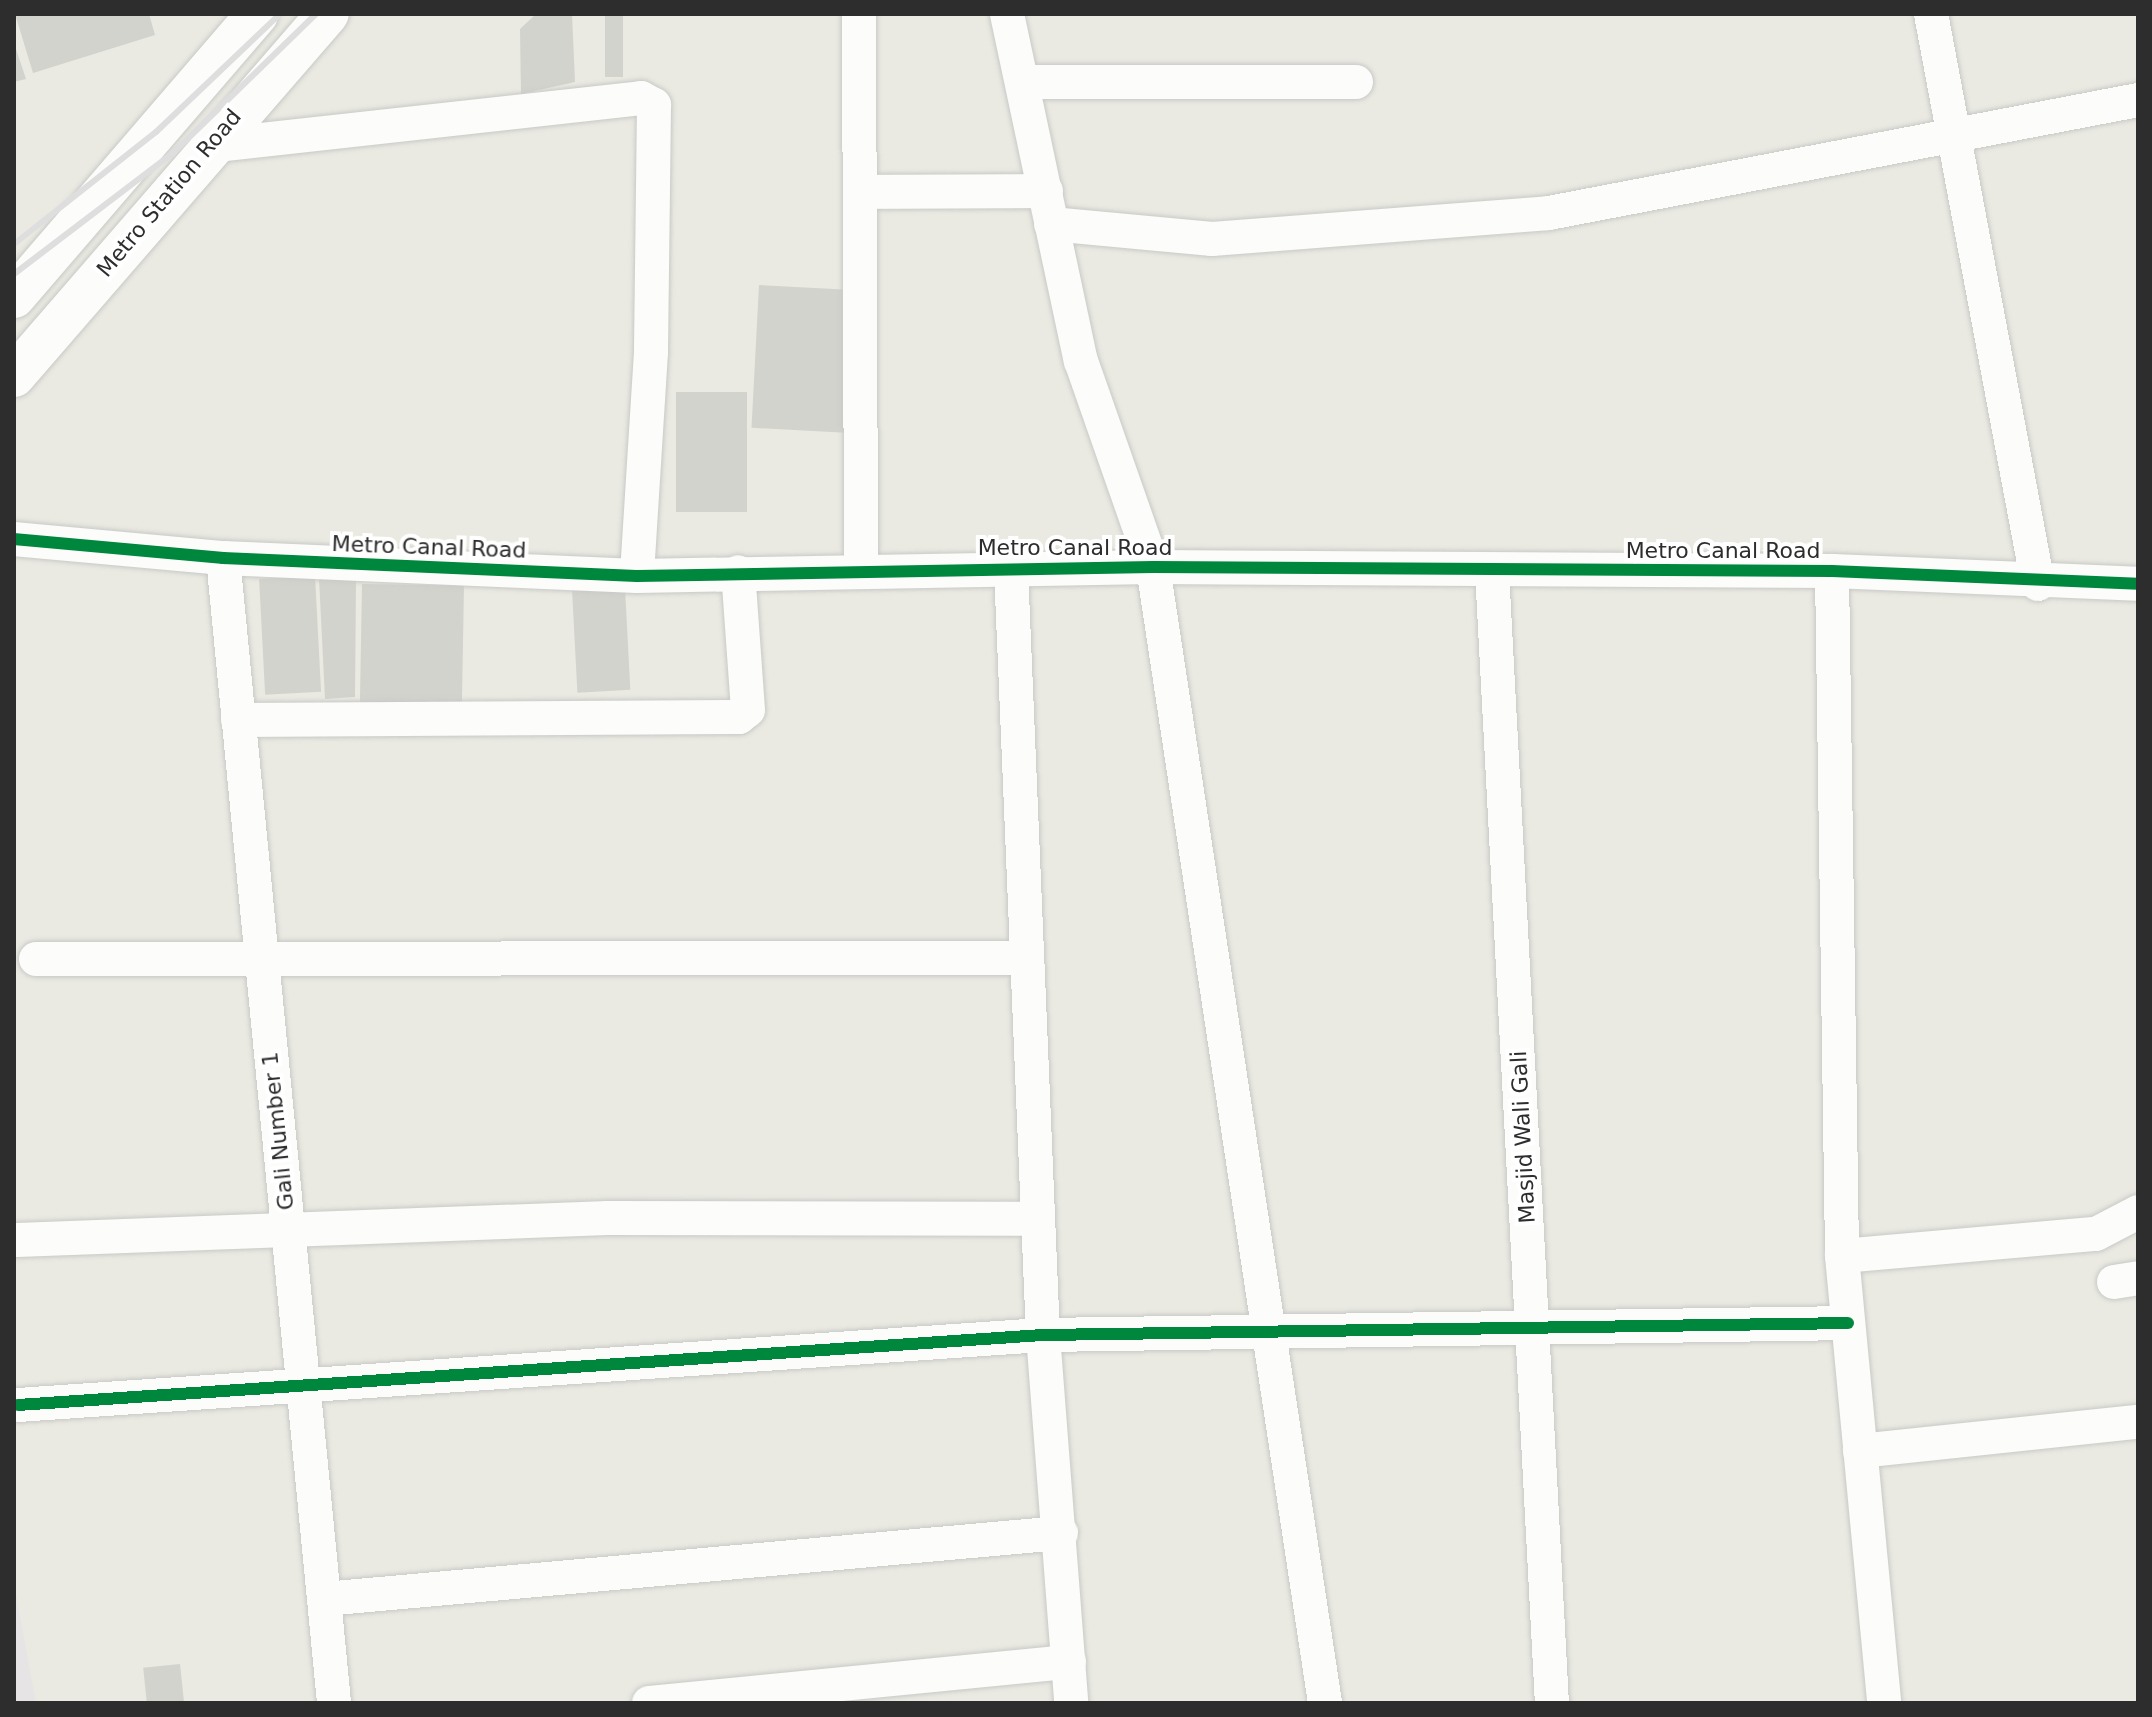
<!DOCTYPE html>
<style>
body{margin:0}
#map{position:relative;width:2152px;height:1717px;overflow:hidden;background:#eaeae2;font-family:"DejaVu Sans",sans-serif}
div>[style]{position:absolute}
[style*='--x']{left:calc(var(--x)*1px);top:calc(var(--y)*1px);width:calc(var(--w)*1px);rotate:calc(var(--a)*1deg)}
.industrial>*{inset:0;background:#e7e4e5}
.building>*{inset:0;background:#d3d3cd;transform-origin:0 0}
.roads{filter:drop-shadow(0 0 2px #c8c8c7) drop-shadow(0 0 2px #c8c8c7)}
.minor>*{height:34px;margin:-17px;padding:0 17px;transform-origin:17px;border-radius:17px;background:#fcfcfb}
.tertiary>*{height:42px;margin:-21px;padding:0 21px;transform-origin:21px;border-radius:21px;background:#fcfcfb}
.rail>*{height:6px;margin:-3px;padding:0 3px;transform-origin:3px;border-radius:3px;background:#dfdedf}
.cycleway>*{height:12px;margin:-6px;padding:0 6px;transform-origin:6px;border-radius:6px;background:#00873e}
span{translate:-50% -50%;white-space:nowrap;text-align:center;line-height:1.15;-webkit-text-stroke:8px #fff;paint-order:stroke}
.street-label{font-size:22px;color:#2d2d2d}
.frame{position:absolute;inset:0;border:16px solid #2d2d2d;pointer-events:none}
</style>
<div id="map">
<div class="industrial">
<i style="clip-path:polygon(14px 1583px,36px 1703px,14px 1703px)"></i>
</div>
<div class="building">
<i style="clip-path:polygon(15px 14px,149px 14px,155px 35px,33px 73px)"></i>
<i style="clip-path:polygon(536px 14px,572px 14px,575px 82px,521px 94px,520px 29px)"></i>
<i style="left:605px;top:14px;width:18px;height:63px"></i>
<i style="clip-path:polygon(14px 43px,26px 79px,14px 82px)"></i>
<i style="left:759px;top:285px;width:94px;height:143px;rotate:3deg"></i>
<i style="left:747px;top:392px;width:120px;height:71px;rotate:90deg"></i>
<i style="left:315px;top:576px;width:116px;height:56px;rotate:87deg"></i>
<i style="clip-path:polygon(319px 578px,356px 581px,355px 697px,325px 699px)"></i>
<i style="left:362px;top:584px;width:102px;height:120px;rotate:1deg"></i>
<i style="left:625px;top:588px;width:102px;height:53px;rotate:87deg"></i>
<i style="left:180px;top:1664px;width:39px;height:37px;rotate:84deg"></i>
</div>
<div class="roads">
<div class="minor">
<i style="--x:859;--y:14;--w:554;--a:89.79"></i>
<i style="--x:1007;--y:14;--w:355;--a:78"></i>
<i style="--x:1081;--y:361;--w:218;--a:70.7"></i>
<i style="--x:1153;--y:567;--w:1149;--a:81.39"></i>
<i style="--x:1931;--y:14;--w:580;--a:79.37"></i>
<i style="--x:1022;--y:82;--w:334;--a:0"></i>
<i style="--x:207;--y:146;--w:437;--a:-6.3"></i>
<i style="--x:641;--y:98;--w:15;--a:28"></i>
<i style="--x:654;--y:105;--w:247;--a:90.7"></i>
<i style="--x:651;--y:352;--w:224;--a:93.6"></i>
<i style="--x:860;--y:192;--w:186;--a:-0.3"></i>
<i style="--x:1051;--y:224;--w:162;--a:5.3"></i>
<i style="--x:1212;--y:239;--w:338;--a:-4.4"></i>
<i style="--x:1549;--y:213;--w:600;--a:-10.86"></i>
<i style="--x:14;--y:539;--w:210;--a:5.2"></i>
<i style="--x:223;--y:558;--w:414;--a:2.5"></i>
<i style="--x:637;--y:576;--w:516;--a:-1"></i>
<i style="--x:1153;--y:567;--w:679;--a:0.34"></i>
<i style="--x:1832;--y:571;--w:306;--a:2.4"></i>
<i style="--x:223;--y:558;--w:1150;--a:84.46"></i>
<i style="--x:1011;--y:569;--w:767;--a:87.61"></i>
<i style="--x:1043;--y:1335;--w:369;--a:85.6"></i>
<i style="--x:1492;--y:571;--w:1134;--a:86.97"></i>
<i style="--x:1832;--y:571;--w:685;--a:89.16"></i>
<i style="--x:1842;--y:1256;--w:449;--a:84.6"></i>
<i style="--x:238;--y:720;--w:501;--a:-0.34"></i>
<i style="--x:739;--y:717;--w:11;--a:-38"></i>
<i style="--x:748;--y:710;--w:138;--a:-94.1"></i>
<i style="--x:36;--y:959;--w:991;--a:-0.06"></i>
<i style="--x:17;--y:1240;--w:591;--a:-2.13"></i>
<i style="--x:608;--y:1218;--w:430;--a:0.1"></i>
<i style="--x:1842;--y:1256;--w:255;--a:-5"></i>
<i style="--x:2096;--y:1234;--w:47;--a:-27.6"></i>
<i style="--x:2114;--y:1282;--w:24;--a:-9"></i>
<i style="--x:18;--y:1405;--w:1027;--a:-3.91"></i>
<i style="--x:1043;--y:1335;--w:805;--a:-0.85"></i>
<i style="--x:1860;--y:1451;--w:280;--a:-6"></i>
<i style="--x:324;--y:1599;--w:740;--a:-5.12"></i>
<i style="--x:649;--y:1703;--w:422;--a:-5.6"></i>
</div>
<div class="tertiary">
<i style="--x:14;--y:297;--w:373;--a:-49.3"></i>
<i style="--x:14;--y:376;--w:479;--a:-49.1"></i>
</div>
</div>
<div class="rail">
<i style="--x:14;--y:244;--w:181;--a:-38.3"></i>
<i style="--x:156;--y:132;--w:171;--a:-43.6"></i>
<i style="--x:14;--y:274;--w:200;--a:-37.3"></i>
<i style="--x:173;--y:153;--w:199;--a:-44.2"></i>
</div>
<div class="cycleway">
<i style="--x:14;--y:539;--w:210;--a:5.2"></i>
<i style="--x:223;--y:558;--w:414;--a:2.5"></i>
<i style="--x:637;--y:576;--w:516;--a:-1"></i>
<i style="--x:1153;--y:567;--w:679;--a:0.34"></i>
<i style="--x:1832;--y:571;--w:306;--a:2.4"></i>
<i style="--x:18;--y:1405;--w:1027;--a:-3.91"></i>
<i style="--x:1043;--y:1335;--w:805;--a:-0.85"></i>
</div>
<div class="street-label">
<span style="left:169px;top:193px;rotate:-50deg">Metro Station Road</span>
<span style="left:429px;top:547px;rotate:2deg">Metro Canal Road</span>
<span style="left:1075px;top:548px">Metro Canal Road</span>
<span style="left:1723px;top:551px">Metro Canal Road</span>
<span style="left:278px;top:1131px;rotate:-96deg">Gali Number 1</span>
<span style="left:1523px;top:1137px;rotate:-93deg">Masjid Wali Gali</span>
</div>
<div class="frame"></div>
</div>
